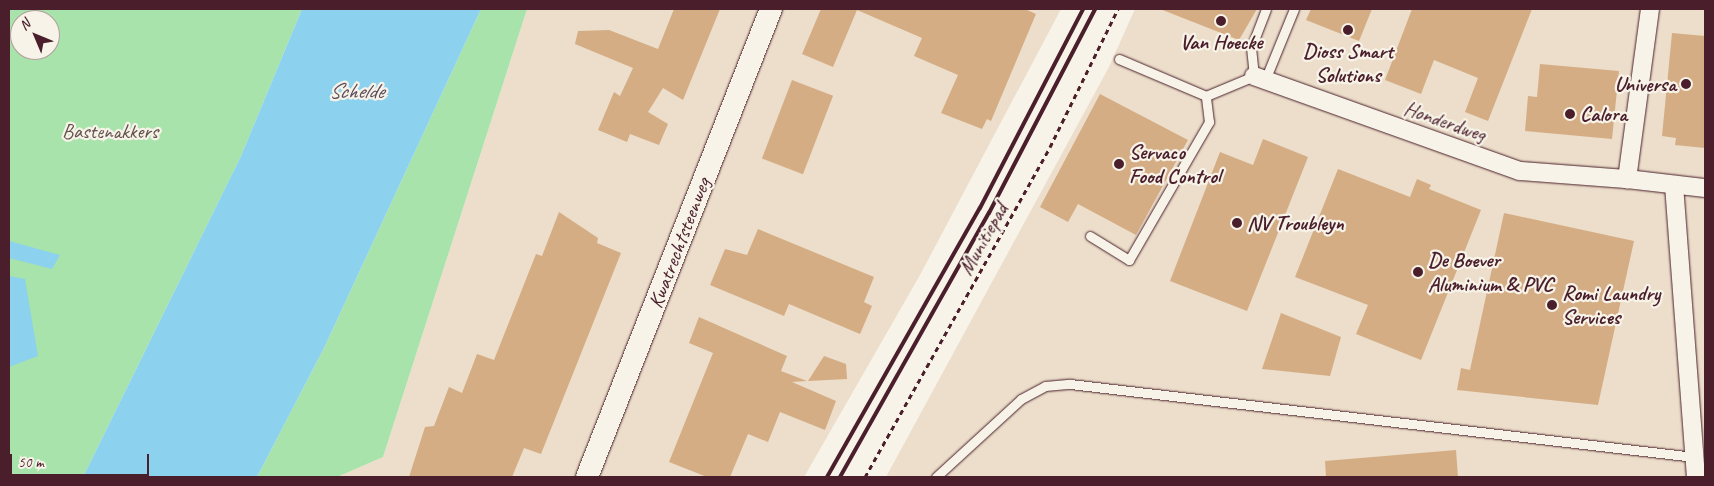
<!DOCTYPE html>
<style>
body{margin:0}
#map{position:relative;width:1714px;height:486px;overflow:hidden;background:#f7f3e8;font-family:Caveat,sans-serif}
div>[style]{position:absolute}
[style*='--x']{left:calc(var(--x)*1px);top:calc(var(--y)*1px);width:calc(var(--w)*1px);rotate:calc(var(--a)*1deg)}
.built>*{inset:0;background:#ecdeca}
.green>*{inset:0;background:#a7e3aa}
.water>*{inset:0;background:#8cd2ee}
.building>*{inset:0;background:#d4ad85;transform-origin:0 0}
.path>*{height:3px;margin-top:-1.5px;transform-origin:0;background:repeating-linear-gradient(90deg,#4a1f2b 0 5px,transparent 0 9px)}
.roads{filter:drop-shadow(0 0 1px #4a1f2b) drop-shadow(0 0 1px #4a1f2b)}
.service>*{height:9px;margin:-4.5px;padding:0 4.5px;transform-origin:4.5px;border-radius:4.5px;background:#f7f3e8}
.minor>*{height:18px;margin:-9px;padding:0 9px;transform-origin:9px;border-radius:9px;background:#f7f3e8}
.tertiary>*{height:22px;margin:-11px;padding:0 11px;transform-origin:11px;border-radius:11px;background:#f7f3e8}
.rail>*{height:4px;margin:-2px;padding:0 2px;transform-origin:2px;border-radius:2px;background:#4a1f2b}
.dots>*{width:14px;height:14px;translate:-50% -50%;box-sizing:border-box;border:2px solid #f7f3e8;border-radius:50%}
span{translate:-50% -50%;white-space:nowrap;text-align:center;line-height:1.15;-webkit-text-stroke:4.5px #f7f3e8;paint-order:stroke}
.poi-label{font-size:21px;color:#4a1f2b;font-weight:700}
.right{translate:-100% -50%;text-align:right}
.left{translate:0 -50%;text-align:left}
.street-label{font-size:21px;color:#4a1f2b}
.park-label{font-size:21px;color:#61504b}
.water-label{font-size:22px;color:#5a4c5c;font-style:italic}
.frame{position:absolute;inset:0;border:10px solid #4a1f2b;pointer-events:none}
.north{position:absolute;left:10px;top:10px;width:50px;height:50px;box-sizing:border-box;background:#f7f3e8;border:1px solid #b29e9c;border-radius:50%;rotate:315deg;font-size:14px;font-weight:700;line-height:20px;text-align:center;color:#4a1f2b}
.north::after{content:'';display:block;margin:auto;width:18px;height:22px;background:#4a1f2b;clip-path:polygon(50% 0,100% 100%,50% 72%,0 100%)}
.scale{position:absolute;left:10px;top:454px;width:139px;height:22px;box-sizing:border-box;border:2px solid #4a1f2b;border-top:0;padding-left:6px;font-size:15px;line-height:18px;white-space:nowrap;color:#4a1f2b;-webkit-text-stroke:4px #f7f3e8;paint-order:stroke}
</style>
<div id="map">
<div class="built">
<i style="clip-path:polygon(527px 9px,1061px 9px,920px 275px,804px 477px,337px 477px,383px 457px)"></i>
<i style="clip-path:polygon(1135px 9px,1705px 9px,1705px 477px,886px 477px,1109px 67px)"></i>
</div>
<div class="green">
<i style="clip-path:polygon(evenodd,9px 9px,302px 9px,241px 156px,83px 477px,9px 477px,9px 9px,20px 20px,50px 20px,50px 50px,20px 50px,20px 20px)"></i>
<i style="clip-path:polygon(481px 9px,527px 9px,383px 457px,337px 477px,257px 477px,324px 348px)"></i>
</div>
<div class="water">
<i style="clip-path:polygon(302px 9px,481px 9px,324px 348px,257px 477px,83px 477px,241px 156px)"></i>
<i style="clip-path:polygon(9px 241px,60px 255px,52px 269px,9px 258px)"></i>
<i style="clip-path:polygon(9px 276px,25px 279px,38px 356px,9px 367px)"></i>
</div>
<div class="building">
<i style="clip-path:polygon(674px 9px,720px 9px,683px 100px,663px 88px,648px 112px,668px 124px,659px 145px,630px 134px,627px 142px,598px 130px,614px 92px,620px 96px,633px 68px,575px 44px,578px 31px,609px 30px,658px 49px)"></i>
<i style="clip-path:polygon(821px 9px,1025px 9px,1036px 14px,991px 121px,987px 119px,982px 129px,941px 113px,958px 75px,914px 56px,922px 38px,857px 10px,833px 67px,802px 54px)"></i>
<i style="clip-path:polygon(1160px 9px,1257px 9px,1239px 40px)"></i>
<i style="clip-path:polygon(1311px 9px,1372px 9px,1359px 41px,1306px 20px)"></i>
<i style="clip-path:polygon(1412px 9px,1532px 9px,1488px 121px,1465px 112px,1478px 78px,1434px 60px,1421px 94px,1385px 80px)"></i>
<i style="clip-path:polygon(1672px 33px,1705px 36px,1705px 148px,1675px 145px,1676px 138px,1662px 136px)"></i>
<i style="clip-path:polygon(1540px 64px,1619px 71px,1612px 139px,1525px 131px,1528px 96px,1537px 97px)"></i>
<i style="left:792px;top:80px;width:44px;height:84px;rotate:21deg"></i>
<i style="clip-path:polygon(1100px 94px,1188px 140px,1136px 235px,1078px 204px,1068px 222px,1040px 207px)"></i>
<i style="clip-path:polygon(1263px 139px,1308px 157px,1247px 311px,1170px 281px,1220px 152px,1253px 165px)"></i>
<i style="clip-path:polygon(1338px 169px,1410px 197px,1417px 179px,1431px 185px,1429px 189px,1481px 210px,1421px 360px,1356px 334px,1368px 305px,1295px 277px)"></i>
<i style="clip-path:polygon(559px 212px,598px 238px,597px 243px,621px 253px,541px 454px,524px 448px,512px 477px,409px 477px,425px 427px,434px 426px,449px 387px,462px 393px,477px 354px,494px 360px,536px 254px,542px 256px)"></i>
<i style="clip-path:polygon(1504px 213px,1634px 241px,1598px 405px,1457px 390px,1461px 368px,1470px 370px)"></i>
<i style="clip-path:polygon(758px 229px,874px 277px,864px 302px,872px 306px,860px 334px,789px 304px,784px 316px,710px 285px,725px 249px,747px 255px)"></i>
<i style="clip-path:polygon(1281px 313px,1341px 337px,1330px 376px,1262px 369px)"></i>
<i style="clip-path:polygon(699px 317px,787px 356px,781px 371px,807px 381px,792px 382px,836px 401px,825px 430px,780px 412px,768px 442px,748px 434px,730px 477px,707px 477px,669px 462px,713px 353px,689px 343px)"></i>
<i style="clip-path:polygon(824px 356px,846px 364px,847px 379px,808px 381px)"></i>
<i style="clip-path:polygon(1456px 450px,1458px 477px,1326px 477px,1325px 461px)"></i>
</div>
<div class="path">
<i style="--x:865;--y:477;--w:378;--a:-60.7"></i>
<i style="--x:1050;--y:147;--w:154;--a:-63.8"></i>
</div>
<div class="roads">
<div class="service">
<i style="--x:1119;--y:59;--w:95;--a:23"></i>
<i style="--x:1206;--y:96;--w:52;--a:-22.6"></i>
<i style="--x:1254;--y:76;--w:28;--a:-96"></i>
<i style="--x:1251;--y:48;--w:42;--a:-69"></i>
<i style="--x:1265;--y:80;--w:77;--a:-67.8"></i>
<i style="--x:1090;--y:236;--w:46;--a:31.6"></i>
<i style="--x:1129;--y:260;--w:160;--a:-59.9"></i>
<i style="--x:1209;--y:122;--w:26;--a:-97"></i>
<i style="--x:936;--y:477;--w:115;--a:-42.5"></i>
<i style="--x:1021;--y:399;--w:27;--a:-28"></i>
<i style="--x:1045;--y:386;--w:25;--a:-5"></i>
<i style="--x:1070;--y:384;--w:628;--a:6.67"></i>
</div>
<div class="minor">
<i style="--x:1650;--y:9;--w:172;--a:97.7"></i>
<i style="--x:1627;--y:179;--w:79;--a:6.6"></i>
<i style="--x:1254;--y:76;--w:282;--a:19.7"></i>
<i style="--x:1520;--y:171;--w:107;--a:4.3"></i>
<i style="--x:1674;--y:185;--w:293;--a:85.7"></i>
</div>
<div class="tertiary">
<i style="--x:587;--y:477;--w:503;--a:-68.54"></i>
</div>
</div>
<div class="rail">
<i style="--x:827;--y:477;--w:309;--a:-60.4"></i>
<i style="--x:980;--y:208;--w:224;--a:-62.6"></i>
<i style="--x:840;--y:477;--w:303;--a:-60.6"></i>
<i style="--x:989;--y:213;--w:230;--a:-62.5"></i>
</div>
<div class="dots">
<i style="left:1221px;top:21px;background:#4a1f2b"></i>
<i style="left:1348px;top:30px;background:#4a1f2b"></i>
<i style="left:1686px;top:84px;background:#4a1f2b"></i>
<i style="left:1570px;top:114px;background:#4a1f2b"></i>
<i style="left:1119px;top:164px;background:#4a1f2b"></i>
<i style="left:1237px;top:223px;background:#4a1f2b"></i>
<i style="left:1418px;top:272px;background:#4a1f2b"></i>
<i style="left:1552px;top:305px;background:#4a1f2b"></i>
</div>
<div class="poi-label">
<span style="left:1221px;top:42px">Van Hoecke</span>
<span style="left:1348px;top:63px">Dioss Smart<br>Solutions</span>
<span class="right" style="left:1676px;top:84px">Universa</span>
<span class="left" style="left:1580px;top:114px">Calora</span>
<span class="left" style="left:1129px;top:164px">Servaco<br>Food Control</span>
<span class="left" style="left:1247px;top:223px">NV Troubleyn</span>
<span class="left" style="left:1428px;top:272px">De Boever<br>Aluminium &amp; PVC</span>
<span class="left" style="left:1562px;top:305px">Romi Laundry<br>Services</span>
</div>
<div class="street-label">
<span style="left:1445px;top:121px;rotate:19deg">Honderdweg</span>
<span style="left:983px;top:239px;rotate:-61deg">Munitiepad</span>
<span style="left:679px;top:243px;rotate:-69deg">Kwatrechtsteenweg</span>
</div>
<div class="park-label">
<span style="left:110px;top:131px">Bastenakkers</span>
</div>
<div class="water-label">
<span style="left:356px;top:92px">Schelde</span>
</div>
<div class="frame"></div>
<div class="north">N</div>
<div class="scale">50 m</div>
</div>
